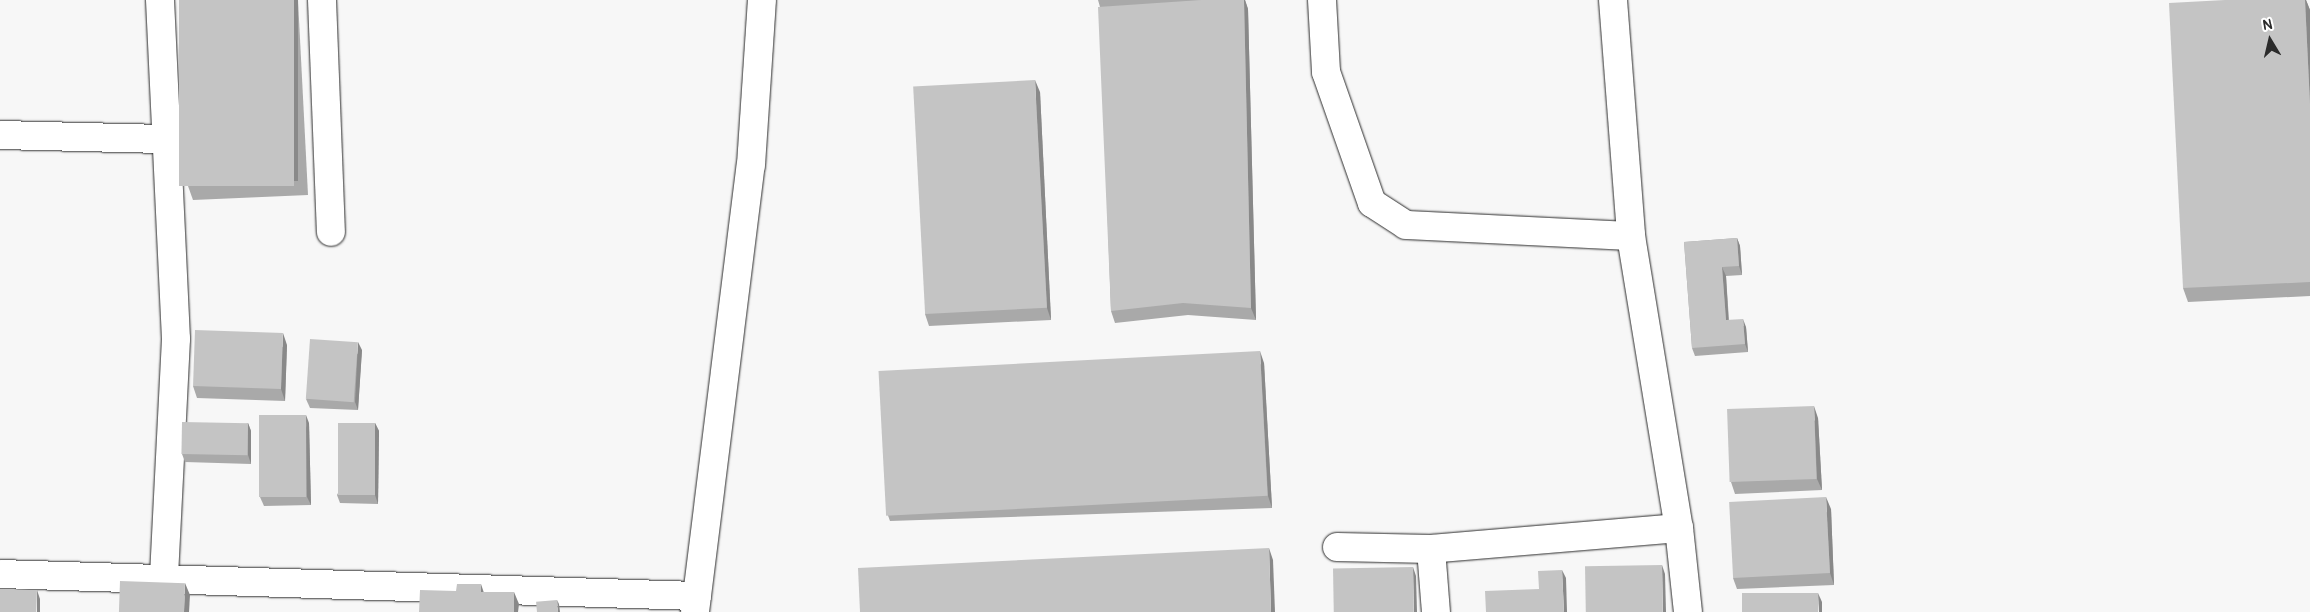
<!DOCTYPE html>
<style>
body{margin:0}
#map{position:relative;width:2310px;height:612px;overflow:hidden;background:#f7f7f7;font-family:Pangolin,sans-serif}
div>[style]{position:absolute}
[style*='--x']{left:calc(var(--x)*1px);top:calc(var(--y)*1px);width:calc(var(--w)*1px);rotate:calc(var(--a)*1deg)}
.roads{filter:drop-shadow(0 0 1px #2b2b2b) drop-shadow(0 0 1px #2b2b2b)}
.minor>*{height:28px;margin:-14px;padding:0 14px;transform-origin:14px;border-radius:14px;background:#fff}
.wall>*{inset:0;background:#a9a9a9}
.shaded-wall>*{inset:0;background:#898989;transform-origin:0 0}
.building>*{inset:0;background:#c4c4c4;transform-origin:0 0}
span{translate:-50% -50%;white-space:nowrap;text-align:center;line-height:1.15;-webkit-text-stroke:5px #fff;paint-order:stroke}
.north{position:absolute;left:2245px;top:15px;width:50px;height:50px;-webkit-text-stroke:4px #fff;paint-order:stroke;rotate:351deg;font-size:14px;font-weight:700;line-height:20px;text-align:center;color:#2b2b2b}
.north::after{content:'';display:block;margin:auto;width:18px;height:22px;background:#2b2b2b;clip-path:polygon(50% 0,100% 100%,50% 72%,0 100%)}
</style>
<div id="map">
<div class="roads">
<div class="minor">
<i style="--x:160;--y:0;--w:339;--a:87.3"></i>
<i style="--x:176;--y:339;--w:240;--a:92.9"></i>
<i style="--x:322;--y:0;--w:232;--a:87.8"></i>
<i style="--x:1322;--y:0;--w:72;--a:86.8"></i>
<i style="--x:1326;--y:72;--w:139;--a:70.7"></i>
<i style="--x:1372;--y:203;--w:40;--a:32.9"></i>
<i style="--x:1406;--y:225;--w:225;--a:2.8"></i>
<i style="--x:1631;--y:236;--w:296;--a:80.7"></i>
<i style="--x:1679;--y:528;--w:249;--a:175.2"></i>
<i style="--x:1431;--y:549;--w:94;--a:-178.8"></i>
<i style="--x:1613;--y:0;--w:237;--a:85.6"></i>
<i style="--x:0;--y:135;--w:166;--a:1.4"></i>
<i style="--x:1679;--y:528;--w:84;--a:83.9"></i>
<i style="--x:1431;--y:549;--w:63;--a:85.5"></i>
<i style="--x:0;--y:574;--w:697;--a:1.81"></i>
<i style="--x:695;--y:612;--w:450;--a:-82.9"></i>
<i style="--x:751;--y:165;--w:165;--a:-86.2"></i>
</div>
</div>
<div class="wall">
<i style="clip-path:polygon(179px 0,298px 0,308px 195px,193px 200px,188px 186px)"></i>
<i style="clip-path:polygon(1098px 0,1245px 0,1248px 9px,1256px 320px,1188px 315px,1115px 323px,1111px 311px,1100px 7px)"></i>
<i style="clip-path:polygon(2225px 0,2306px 0,2310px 10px,2310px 296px,2188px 302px,2183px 288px)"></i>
<i style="clip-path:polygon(1040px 92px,1051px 320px,929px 326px,925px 314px)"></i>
<i style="clip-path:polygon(1737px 238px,1740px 246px,1742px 275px,1726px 276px,1729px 320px,1746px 327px,1748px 352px,1695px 356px,1692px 348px,1684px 242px)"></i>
<i style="clip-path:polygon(287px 345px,285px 401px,197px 398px,193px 386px)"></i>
<i style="clip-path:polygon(362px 350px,358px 410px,310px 408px,306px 399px)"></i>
<i style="clip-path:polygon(1264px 363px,1272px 508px,890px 521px,886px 510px)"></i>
<i style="clip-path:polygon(1818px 418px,1822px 490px,1735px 494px,1731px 482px)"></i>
<i style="clip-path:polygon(248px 423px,251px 431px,251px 464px,185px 462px,182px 454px)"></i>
<i style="clip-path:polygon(309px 423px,311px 505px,264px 506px,260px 497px)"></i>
<i style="clip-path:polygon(375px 423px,379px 431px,378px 504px,340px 503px,337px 495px)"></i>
<i style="clip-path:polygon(1831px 509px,1834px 585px,1737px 589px,1733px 578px)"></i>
</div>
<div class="shaded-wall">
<i style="left:294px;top:0;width:4px;height:181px"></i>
<i style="clip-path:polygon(1244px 0,1245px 0,1248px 9px,1256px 320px,1251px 308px)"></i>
<i style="clip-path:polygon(2305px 0,2306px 0,2310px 10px,2310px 104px)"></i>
<i style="clip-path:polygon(1035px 80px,1040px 92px,1051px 320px,1047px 308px)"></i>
<i style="clip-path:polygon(1737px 238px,1740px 246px,1742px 275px,1739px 266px)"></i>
<i style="clip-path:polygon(1722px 267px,1726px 276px,1729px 329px,1726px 320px)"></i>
<i style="clip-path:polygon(1743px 319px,1746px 327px,1748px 352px,1745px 344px)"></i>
<i style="clip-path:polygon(283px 333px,287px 345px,285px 401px,281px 389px)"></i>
<i style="clip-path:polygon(358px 342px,362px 350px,358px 410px,355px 402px)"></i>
<i style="clip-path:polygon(1260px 351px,1264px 363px,1272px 508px,1268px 496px)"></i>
<i style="clip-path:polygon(1814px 406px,1818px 418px,1822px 490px,1817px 479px)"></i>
<i style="clip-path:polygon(306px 415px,309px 423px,311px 505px,307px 497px)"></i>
<i style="clip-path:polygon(248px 423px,251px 431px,251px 464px,248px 455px)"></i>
<i style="clip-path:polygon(375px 423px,379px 431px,378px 504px,375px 495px)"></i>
<i style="clip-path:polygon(1826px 497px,1831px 509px,1834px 585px,1830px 573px)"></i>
<i style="clip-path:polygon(1269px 548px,1273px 560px,1275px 612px,1271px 612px)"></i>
<i style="clip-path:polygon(1662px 565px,1665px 574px,1666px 612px,1663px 612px)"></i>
<i style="clip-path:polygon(1413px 567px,1416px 576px,1417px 612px,1414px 612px)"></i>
<i style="clip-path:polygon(1562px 570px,1566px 578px,1567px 612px,1564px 612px)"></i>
<i style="clip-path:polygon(185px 583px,190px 595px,189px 612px,184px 612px)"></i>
<i style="clip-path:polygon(481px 584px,485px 596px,481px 592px)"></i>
<i style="clip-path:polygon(37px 590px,40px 599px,40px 612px,37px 612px)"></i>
<i style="clip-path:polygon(514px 592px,519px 604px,518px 612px,514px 612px)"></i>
<i style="clip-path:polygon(1818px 593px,1822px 602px,1822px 612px,1819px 612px)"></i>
<i style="clip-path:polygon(557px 600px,559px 604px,560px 612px,558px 612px)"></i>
</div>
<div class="building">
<i style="left:179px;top:0;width:115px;height:186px"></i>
<i style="clip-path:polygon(1201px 0,1244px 0,1251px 308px,1183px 303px,1111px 311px,1098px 7px)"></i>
<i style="clip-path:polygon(2225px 0,2305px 0,2310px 104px,2310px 282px,2183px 288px,2169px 3px)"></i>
<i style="left:1035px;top:80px;width:228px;height:122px;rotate:87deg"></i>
<i style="clip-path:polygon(1737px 238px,1739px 266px,1722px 267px,1726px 320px,1743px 319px,1745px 344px,1692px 348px,1684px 242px)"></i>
<i style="left:195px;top:330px;width:88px;height:56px;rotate:2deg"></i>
<i style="left:310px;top:339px;width:48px;height:60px;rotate:4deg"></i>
<i style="left:1260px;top:351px;width:145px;height:382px;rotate:87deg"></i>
<i style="left:1814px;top:406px;width:73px;height:87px;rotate:88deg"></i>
<i style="left:259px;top:415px;width:47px;height:82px"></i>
<i style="left:182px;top:422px;width:66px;height:32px;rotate:1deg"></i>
<i style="left:338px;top:423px;width:37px;height:72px"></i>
<i style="left:1826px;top:497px;width:76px;height:97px;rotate:87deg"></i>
<i style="clip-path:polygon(1269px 548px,1271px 612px,860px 612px,858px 568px)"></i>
<i style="left:1662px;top:565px;width:47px;height:77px;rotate:89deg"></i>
<i style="left:1413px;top:567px;width:45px;height:80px;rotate:89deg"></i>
<i style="clip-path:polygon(1562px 570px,1564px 612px,1486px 612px,1485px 591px,1539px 589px,1538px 571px)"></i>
<i style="left:120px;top:581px;width:65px;height:31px;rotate:2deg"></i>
<i style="clip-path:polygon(457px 584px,481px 584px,481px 592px,514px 592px,514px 612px,419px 612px,420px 590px,456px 591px)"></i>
<i style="left:0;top:589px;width:37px;height:23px;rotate:2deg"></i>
<i style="left:1742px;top:593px;width:76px;height:19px"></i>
<i style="left:557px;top:600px;width:12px;height:21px;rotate:85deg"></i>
</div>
<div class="north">N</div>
</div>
